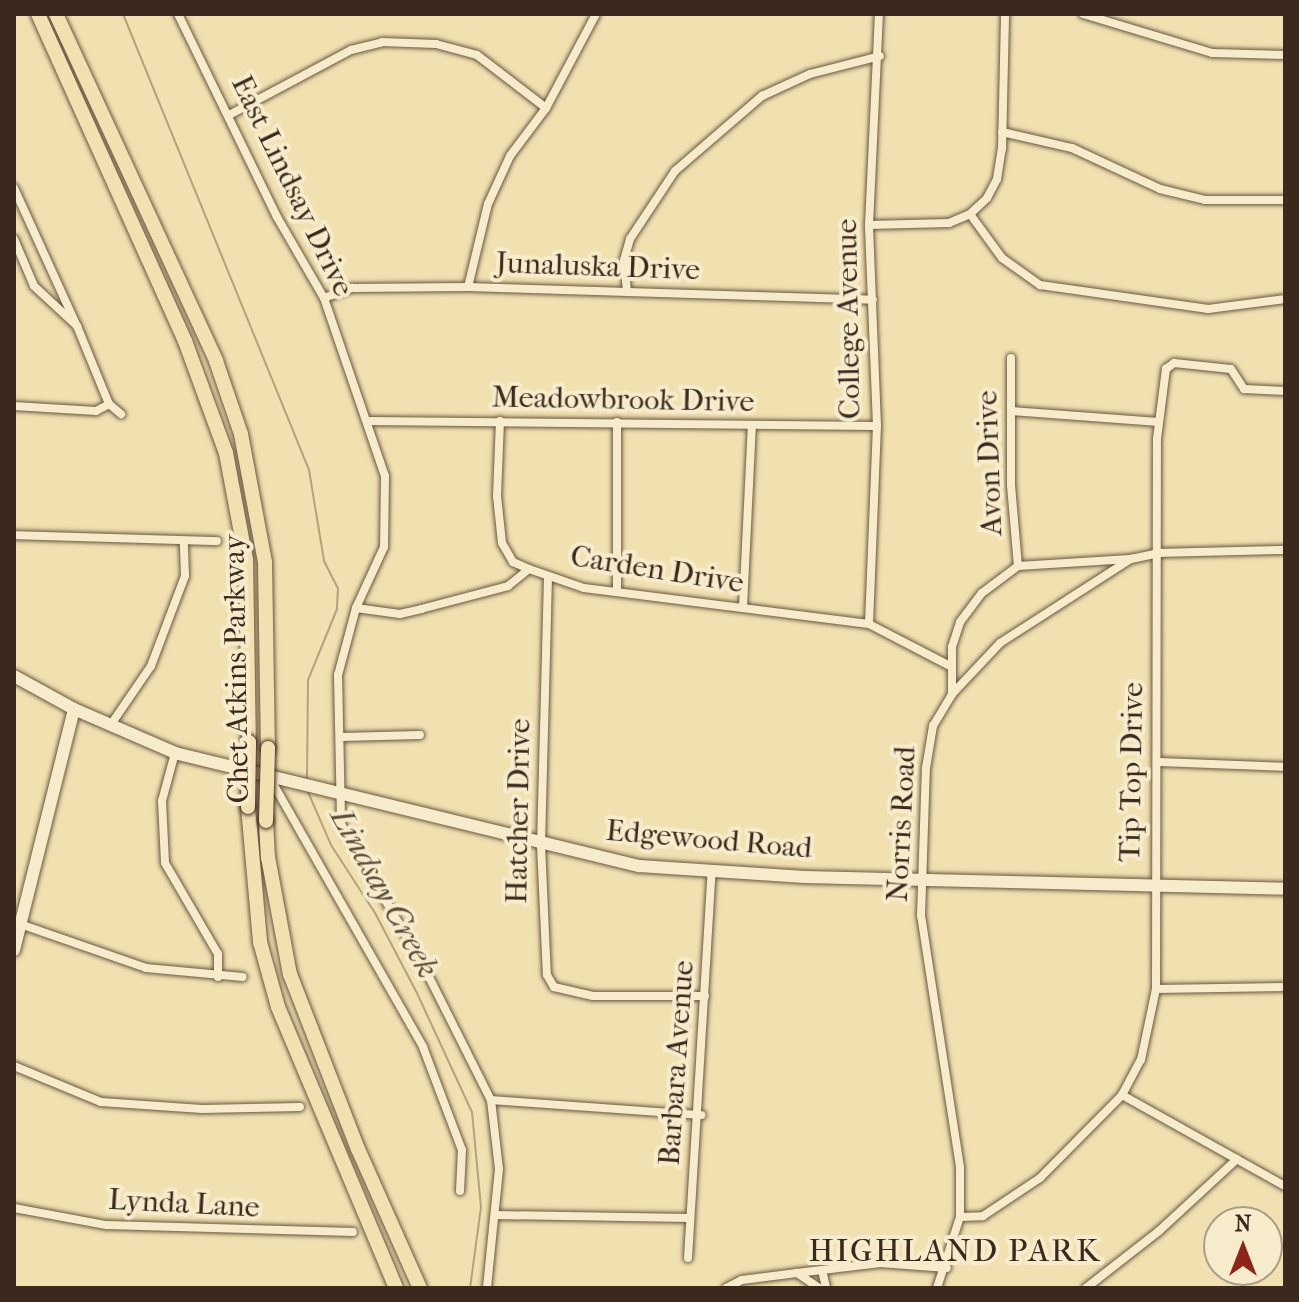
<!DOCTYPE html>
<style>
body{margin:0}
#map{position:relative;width:1299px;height:1302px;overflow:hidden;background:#f1e1b0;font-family:"IM FELL French Canon",serif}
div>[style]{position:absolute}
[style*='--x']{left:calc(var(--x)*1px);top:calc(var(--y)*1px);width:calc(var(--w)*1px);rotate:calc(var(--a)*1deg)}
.stream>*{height:2px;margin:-1px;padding:0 1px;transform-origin:1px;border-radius:1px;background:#b3a27e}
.roads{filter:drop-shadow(0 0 2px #685742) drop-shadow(0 0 2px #685742)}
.street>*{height:8px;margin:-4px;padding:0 4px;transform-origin:4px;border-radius:4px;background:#f6eccc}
.secondary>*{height:12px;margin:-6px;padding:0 6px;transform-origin:6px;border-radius:6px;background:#f6eccc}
.highway>*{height:14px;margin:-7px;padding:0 7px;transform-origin:7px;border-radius:7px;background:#f1e1b0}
.bridges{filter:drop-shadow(0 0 2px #3b291e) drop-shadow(0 0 2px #3b291e)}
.highway-bridge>*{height:14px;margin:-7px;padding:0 7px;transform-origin:7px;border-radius:7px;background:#f1e1b0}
span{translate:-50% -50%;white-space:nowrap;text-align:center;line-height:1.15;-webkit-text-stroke:8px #f6eccc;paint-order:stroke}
.street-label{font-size:30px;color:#3b291e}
.water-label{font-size:32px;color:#5f4d3b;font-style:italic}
.neighbourhood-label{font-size:32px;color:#3b291e;letter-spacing:2px}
.frame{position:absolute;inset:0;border:16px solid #3b291e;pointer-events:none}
.north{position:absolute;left:1203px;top:1206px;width:80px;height:80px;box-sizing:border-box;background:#f6eccc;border:2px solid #ab9e86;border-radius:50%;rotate:0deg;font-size:22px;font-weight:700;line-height:32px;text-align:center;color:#3b291e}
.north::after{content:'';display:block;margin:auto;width:28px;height:36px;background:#8f2418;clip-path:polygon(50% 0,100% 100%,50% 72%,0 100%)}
</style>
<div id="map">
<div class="stream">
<i style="--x:123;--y:14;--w:492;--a:67.8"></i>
<i style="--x:309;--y:470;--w:92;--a:80.6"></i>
<i style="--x:324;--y:561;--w:30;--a:63"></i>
<i style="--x:338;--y:588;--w:21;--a:93"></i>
<i style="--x:337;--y:609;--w:77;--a:112.2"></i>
<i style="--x:308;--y:680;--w:101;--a:90.6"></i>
<i style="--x:308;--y:792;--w:58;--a:66.5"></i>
<i style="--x:331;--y:845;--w:81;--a:57.1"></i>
<i style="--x:375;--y:913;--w:88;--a:62.3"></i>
<i style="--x:416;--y:991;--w:133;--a:65.2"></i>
<i style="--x:472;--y:1112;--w:95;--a:84.6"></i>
<i style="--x:481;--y:1207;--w:82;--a:97.7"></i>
</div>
<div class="roads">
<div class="street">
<i style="--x:178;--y:14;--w:226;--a:64"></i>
<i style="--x:277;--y:217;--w:94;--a:59.9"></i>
<i style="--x:324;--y:298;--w:188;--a:71.1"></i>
<i style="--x:385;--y:476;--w:71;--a:90.8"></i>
<i style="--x:384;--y:547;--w:67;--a:114.7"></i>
<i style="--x:356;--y:608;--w:69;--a:105"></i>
<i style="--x:338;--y:675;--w:149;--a:88.8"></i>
<i style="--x:341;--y:824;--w:161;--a:59.8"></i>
<i style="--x:422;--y:963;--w:153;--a:63.3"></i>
<i style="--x:491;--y:1100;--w:69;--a:83.4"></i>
<i style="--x:499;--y:1169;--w:120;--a:95.8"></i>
<i style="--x:1083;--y:14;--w:135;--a:16.8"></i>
<i style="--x:1212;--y:53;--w:73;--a:1.6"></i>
<i style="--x:231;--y:114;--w:136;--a:-28.1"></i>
<i style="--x:351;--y:50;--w:32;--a:-14"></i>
<i style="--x:382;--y:42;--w:54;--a:2.1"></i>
<i style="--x:436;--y:44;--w:42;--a:15"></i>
<i style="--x:477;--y:55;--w:87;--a:37.5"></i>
<i style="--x:1002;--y:132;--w:72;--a:12.9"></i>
<i style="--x:1072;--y:148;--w:97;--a:25"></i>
<i style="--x:1160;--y:189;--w:46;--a:13.7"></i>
<i style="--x:1205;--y:200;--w:80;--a:0"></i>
<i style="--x:14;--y:188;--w:152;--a:65.5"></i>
<i style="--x:970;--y:214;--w:54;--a:54"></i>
<i style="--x:1002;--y:258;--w:47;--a:35.4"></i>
<i style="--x:1040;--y:285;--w:170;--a:8.1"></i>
<i style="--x:1208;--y:309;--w:78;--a:-7.4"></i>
<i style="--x:869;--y:225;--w:80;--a:-1.4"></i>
<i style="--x:949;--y:223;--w:23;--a:-23"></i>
<i style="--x:970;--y:214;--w:23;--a:-43"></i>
<i style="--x:987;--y:198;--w:21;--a:-62"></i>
<i style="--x:997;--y:179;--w:30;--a:-81"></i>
<i style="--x:1002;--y:149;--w:135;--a:-88.7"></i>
<i style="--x:14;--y:239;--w:51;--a:66.9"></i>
<i style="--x:34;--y:286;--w:59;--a:42.9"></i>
<i style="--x:77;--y:326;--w:84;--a:67.7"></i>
<i style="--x:109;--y:404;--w:16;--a:40"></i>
<i style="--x:468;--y:287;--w:85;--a:-76.5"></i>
<i style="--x:488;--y:204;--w:53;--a:-65.4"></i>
<i style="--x:510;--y:156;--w:60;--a:-53.1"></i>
<i style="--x:546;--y:108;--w:106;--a:-62"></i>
<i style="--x:627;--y:292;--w:32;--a:-95"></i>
<i style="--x:624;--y:260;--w:22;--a:-74"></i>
<i style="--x:630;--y:239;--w:82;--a:-56.5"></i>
<i style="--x:675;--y:171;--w:115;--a:-40.8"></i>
<i style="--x:762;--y:96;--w:53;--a:-24.6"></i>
<i style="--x:810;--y:74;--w:72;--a:-14.4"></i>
<i style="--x:324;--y:298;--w:30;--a:-20"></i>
<i style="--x:352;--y:288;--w:116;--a:-0.5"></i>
<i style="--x:468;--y:287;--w:405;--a:1.8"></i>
<i style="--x:1011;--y:358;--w:127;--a:90"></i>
<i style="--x:1011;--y:485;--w:81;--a:85.1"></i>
<i style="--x:14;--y:406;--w:82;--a:3.5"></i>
<i style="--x:96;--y:411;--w:15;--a:-28"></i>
<i style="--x:1011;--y:411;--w:148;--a:4.3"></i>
<i style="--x:368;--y:421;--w:509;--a:0.56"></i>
<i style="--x:500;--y:421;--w:75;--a:92.3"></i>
<i style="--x:497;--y:496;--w:47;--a:83.9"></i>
<i style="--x:502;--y:543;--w:22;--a:60"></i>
<i style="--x:513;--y:562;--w:17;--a:24"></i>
<i style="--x:617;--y:422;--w:170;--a:90"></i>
<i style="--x:14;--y:535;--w:203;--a:1.7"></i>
<i style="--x:548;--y:577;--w:268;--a:91.5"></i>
<i style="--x:541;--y:845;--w:130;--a:87.4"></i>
<i style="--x:547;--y:975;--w:14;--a:60"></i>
<i style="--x:554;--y:987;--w:40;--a:13"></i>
<i style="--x:593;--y:996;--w:112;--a:0"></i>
<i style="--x:743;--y:607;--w:181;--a:-87.2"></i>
<i style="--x:356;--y:608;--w:44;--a:7.8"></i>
<i style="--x:400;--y:614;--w:22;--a:-13"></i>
<i style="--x:421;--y:609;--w:90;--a:-14.8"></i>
<i style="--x:508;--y:586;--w:27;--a:-39"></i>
<i style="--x:529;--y:569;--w:58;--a:19.1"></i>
<i style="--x:584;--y:588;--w:287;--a:7.2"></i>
<i style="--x:869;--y:624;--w:91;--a:27.4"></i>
<i style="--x:869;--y:624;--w:198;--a:-87.7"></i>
<i style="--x:877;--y:426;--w:201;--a:-92.3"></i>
<i style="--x:869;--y:225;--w:211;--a:-87.3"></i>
<i style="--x:952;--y:694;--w:47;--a:-90"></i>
<i style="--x:952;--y:647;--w:26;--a:-72"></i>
<i style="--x:960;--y:622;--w:36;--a:-53"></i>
<i style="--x:982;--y:593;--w:45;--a:-36.9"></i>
<i style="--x:1018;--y:566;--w:112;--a:-3.6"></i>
<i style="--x:112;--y:723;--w:69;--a:-55.6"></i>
<i style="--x:151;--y:666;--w:96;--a:-69.3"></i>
<i style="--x:185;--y:576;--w:35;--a:-92"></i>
<i style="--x:342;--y:737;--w:78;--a:-1.5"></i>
<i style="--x:175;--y:753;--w:50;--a:105.2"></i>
<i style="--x:162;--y:801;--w:62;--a:87.2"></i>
<i style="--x:165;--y:863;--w:105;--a:59.8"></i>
<i style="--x:218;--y:954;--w:23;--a:90"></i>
<i style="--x:1157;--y:762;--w:128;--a:2.2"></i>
<i style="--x:271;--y:780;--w:307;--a:60.3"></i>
<i style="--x:423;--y:1047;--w:110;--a:69.3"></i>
<i style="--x:462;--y:1150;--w:41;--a:92.8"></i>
<i style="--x:20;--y:924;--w:133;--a:19.2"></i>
<i style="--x:146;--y:968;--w:97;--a:5.3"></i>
<i style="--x:1156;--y:989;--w:129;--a:-0.9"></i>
<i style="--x:14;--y:1066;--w:94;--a:22.5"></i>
<i style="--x:101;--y:1102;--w:101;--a:4"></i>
<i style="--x:202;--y:1109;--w:98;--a:-1.2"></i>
<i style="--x:1122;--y:1095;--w:187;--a:29.2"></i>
<i style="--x:491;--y:1100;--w:211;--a:4.1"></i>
<i style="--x:14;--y:1208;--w:94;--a:10.5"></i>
<i style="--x:106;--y:1225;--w:247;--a:1.6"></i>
<i style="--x:496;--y:1215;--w:193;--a:0.9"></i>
<i style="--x:960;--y:1217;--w:23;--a:-2"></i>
<i style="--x:983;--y:1216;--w:69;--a:-33.7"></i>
<i style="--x:1040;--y:1178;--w:117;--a:-45.3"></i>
<i style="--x:1122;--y:1095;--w:40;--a:-62"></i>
<i style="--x:1141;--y:1060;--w:73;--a:-78.1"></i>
<i style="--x:1156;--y:989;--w:550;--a:-89.9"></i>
<i style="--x:1157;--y:439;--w:71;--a:-82.7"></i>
<i style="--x:1166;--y:369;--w:10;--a:-37"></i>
<i style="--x:1174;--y:363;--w:57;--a:6"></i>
<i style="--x:1231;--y:369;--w:24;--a:57"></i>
<i style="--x:1244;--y:389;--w:41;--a:2.8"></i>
<i style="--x:688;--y:1258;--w:388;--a:-86.5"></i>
<i style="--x:822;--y:1270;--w:18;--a:77"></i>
<i style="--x:797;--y:1273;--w:84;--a:-6.9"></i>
<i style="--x:880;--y:1263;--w:67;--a:4.3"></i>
<i style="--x:726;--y:1288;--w:18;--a:-27"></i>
<i style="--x:742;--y:1280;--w:55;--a:-7.3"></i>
<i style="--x:797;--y:1273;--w:27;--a:34"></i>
<i style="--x:937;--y:1288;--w:75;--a:-72.1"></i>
<i style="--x:960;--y:1217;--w:50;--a:-90"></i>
<i style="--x:960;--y:1167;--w:254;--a:-98.8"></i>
<i style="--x:921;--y:916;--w:148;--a:-88.1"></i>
<i style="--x:926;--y:768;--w:43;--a:-80.5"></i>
<i style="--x:933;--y:726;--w:37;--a:-59"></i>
<i style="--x:952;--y:694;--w:70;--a:-46.7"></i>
<i style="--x:1000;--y:643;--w:156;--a:-32.7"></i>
<i style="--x:1131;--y:559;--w:30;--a:-12"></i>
<i style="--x:1160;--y:553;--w:125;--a:-1.4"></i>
<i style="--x:1086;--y:1288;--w:93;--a:-38"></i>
<i style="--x:1159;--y:1231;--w:106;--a:-42.7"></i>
</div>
<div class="secondary">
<i style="--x:14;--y:676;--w:68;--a:28.8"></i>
<i style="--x:74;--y:709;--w:110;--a:23.5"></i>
<i style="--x:175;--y:753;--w:478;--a:13.7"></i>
<i style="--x:639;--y:866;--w:166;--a:3.8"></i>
<i style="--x:805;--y:877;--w:480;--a:1.4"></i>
<i style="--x:14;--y:950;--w:248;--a:-76"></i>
</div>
<div class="highway">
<i style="--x:38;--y:14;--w:359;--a:65.8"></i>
<i style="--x:185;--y:341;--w:119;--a:69.9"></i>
<i style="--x:226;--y:453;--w:109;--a:79.4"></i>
<i style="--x:246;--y:560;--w:182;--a:89.1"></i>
<i style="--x:56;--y:14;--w:382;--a:65.2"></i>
<i style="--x:216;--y:361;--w:77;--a:71.1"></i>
<i style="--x:241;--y:434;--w:130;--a:79.4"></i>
<i style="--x:265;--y:562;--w:186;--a:89.1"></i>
<i style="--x:248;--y:807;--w:136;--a:84.9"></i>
<i style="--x:260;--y:942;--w:67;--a:74.5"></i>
<i style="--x:278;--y:1007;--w:305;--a:67.2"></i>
<i style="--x:266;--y:821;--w:36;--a:87"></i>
<i style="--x:268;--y:857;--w:119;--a:79.4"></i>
<i style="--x:290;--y:974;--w:188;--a:68.8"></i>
<i style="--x:358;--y:1149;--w:152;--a:66"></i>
</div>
</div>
<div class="bridges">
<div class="highway-bridge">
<i style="--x:248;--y:807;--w:65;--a:-89.1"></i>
<i style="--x:266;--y:821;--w:73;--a:-88.4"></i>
</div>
</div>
<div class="street-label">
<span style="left:292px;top:186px;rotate:64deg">East Lindsay Drive</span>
<span style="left:598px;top:267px;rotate:2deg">Junaluska Drive</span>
<span style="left:849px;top:319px;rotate:-91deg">College Avenue</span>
<span style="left:623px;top:400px;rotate:1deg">Meadowbrook Drive</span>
<span style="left:990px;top:463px;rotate:-92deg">Avon Drive</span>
<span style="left:657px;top:570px;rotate:9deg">Carden Drive</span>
<span style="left:237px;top:669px;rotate:-91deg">Chet Atkins Parkway</span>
<span style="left:1132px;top:772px;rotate:-89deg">Tip Top Drive</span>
<span style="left:519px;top:811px;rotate:-89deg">Hatcher Drive</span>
<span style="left:902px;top:824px;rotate:-87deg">Norris Road</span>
<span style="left:709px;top:840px;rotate:5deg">Edgewood Road</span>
<span style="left:677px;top:1063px;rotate:-86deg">Barbara Avenue</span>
<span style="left:184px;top:1204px;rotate:3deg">Lynda Lane</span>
</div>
<div class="water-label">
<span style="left:384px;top:893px;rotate:61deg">Lindsay Creek</span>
</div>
<div class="neighbourhood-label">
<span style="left:955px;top:1251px">HIGHLAND PARK</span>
</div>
<div class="frame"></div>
<div class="north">N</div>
</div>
